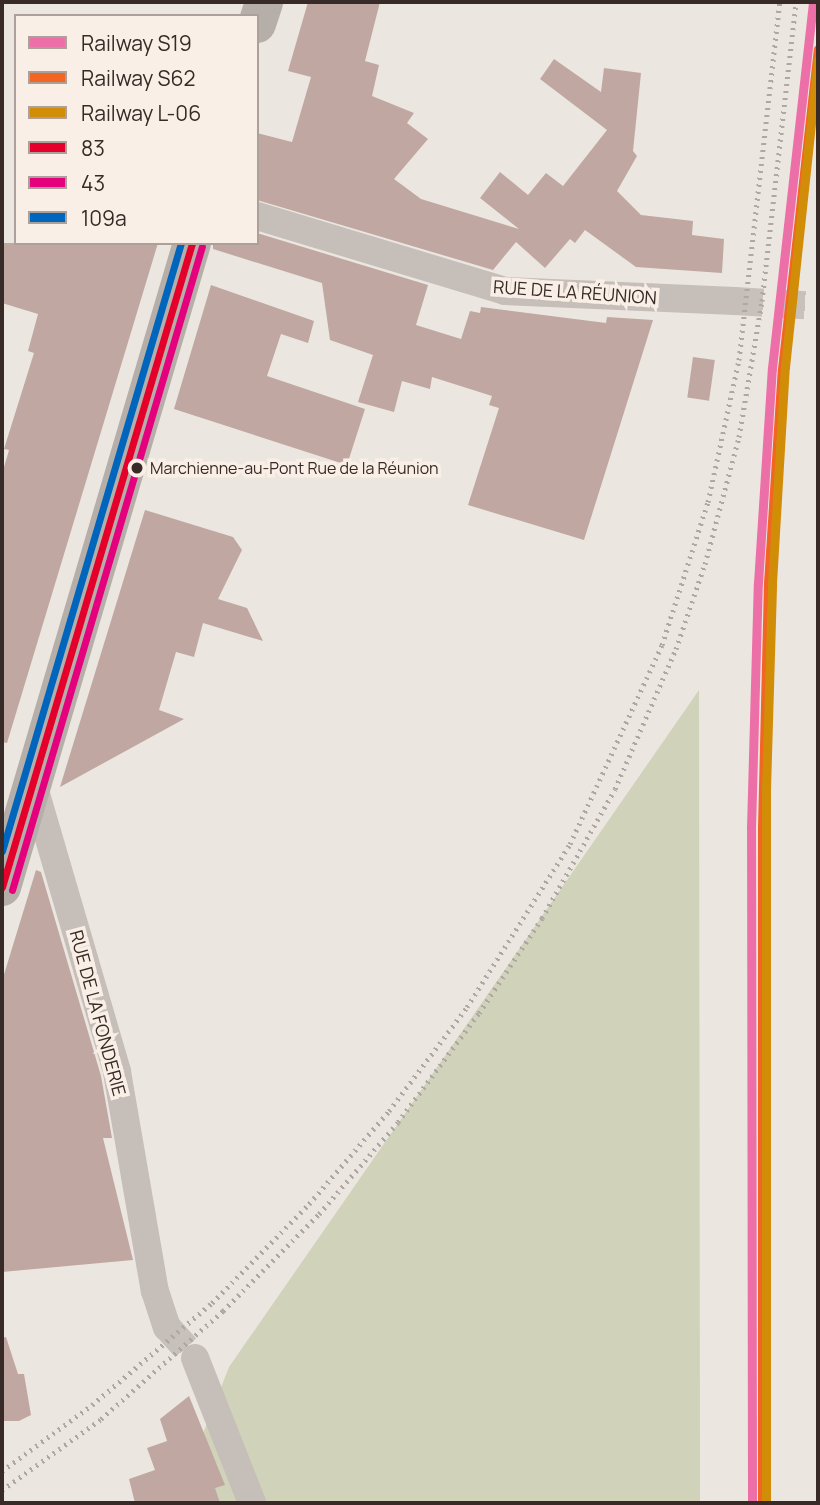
<!DOCTYPE html>
<meta charset="utf-8">
<style>
body{margin:0}
#map{position:relative;width:820px;height:1505px;overflow:hidden;background:#ece6e0;font-family:Manrope,sans-serif}
div>[style]{position:absolute}
[style*='--x']{left:calc(var(--x)*1px);top:calc(var(--y)*1px);width:calc(var(--w)*1px);rotate:calc(var(--a)*1deg)}
.green>*{inset:0;background:#d0d2ba}
.building>*{inset:0;background:#c1a7a1;transform-origin:0 0}
.minor-tunnel>*{height:28px;margin-top:-14px;transform-origin:0;background:repeating-linear-gradient(90deg,#c8c0bb 0 28px,transparent 0 42px)}
.minor>*{height:28px;margin:-14px;padding:0 14px;transform-origin:14px;border-radius:14px;background:#c6beb9}
.secondary>*{height:38px;margin:-19px;padding:0 19px;transform-origin:19px;border-radius:19px;background:#b6aea9}
.rail>*{height:5px;margin-top:-2.5px;transform-origin:0;background:repeating-linear-gradient(90deg,#aea7a3 0 2px,transparent 0 7px)}
.bus-1>*{height:7px;margin:-3.5px;padding:0 3.5px;transform-origin:3.5px;border-radius:3.5px;background:#e4002b}
.bus-2>*{height:7px;margin:-3.5px;padding:0 3.5px;transform-origin:3.5px;border-radius:3.5px;background:#e5007d}
.bus-3>*{height:7px;margin:-3.5px;padding:0 3.5px;transform-origin:3.5px;border-radius:3.5px;background:#0065bd}
.rail-1>*{height:9px;margin:-4.5px;padding:0 4.5px;transform-origin:4.5px;border-radius:4.5px;background:#ed6fa7}
.rail-2>*{height:9px;margin:-4.5px;padding:0 4.5px;transform-origin:4.5px;border-radius:4.5px;background:#f26522}
.rail-3>*{height:9px;margin:-4.5px;padding:0 4.5px;transform-origin:4.5px;border-radius:4.5px;background:#d18d08}
.dots>*{width:19px;height:19px;translate:-50% -50%;box-sizing:border-box;border:4px solid #faefe7;border-radius:50%}
span{translate:-50% -50%;white-space:nowrap;text-align:center;line-height:1.15;-webkit-text-stroke:7px #faefe7;paint-order:stroke}
.bus-label{font-size:16px;color:#372a27}
.left{translate:0 -50%;text-align:left}
.street-label{font-size:18px;color:#372a27}
.frame{position:absolute;inset:0;border:4px solid #372a27;pointer-events:none}
.legend{position:absolute;left:14px;top:14px;width:245px;height:231px;box-sizing:border-box;background:#faefe7;border:2px solid #aca09a;margin:0;padding:9px 12px;list-style:none;font-size:21px;color:#372a27}
.legend li{display:flex;align-items:center;gap:14px;height:35px}
.legend b{width:35px;border:2px solid #aca09a}
</style>
<div id="map">
<div class="green">
<i style="clip-path:polygon(699px 690px,700px 1503px,176px 1503px,229px 1367px)"></i>
</div>
<div class="building">
<i style="clip-path:polygon(308px 2px,380px 2px,365px 61px,379px 65px,372px 96px,414px 113px,407px 123px,428px 139px,394px 179px,421px 199px,519px 229px,480px 198px,500px 172px,528px 195px,546px 173px,563px 186px,607px 130px,540px 79px,554px 59px,601px 92px,604px 68px,641px 73px,633px 151px,637px 156px,617px 191px,641px 215px,693px 221px,692px 235px,724px 239px,722px 273px,636px 267px,585px 230px,575px 243px,570px 239px,545px 268px,516px 242px,493px 270px,257px 200px,257px 133px,292px 142px,311px 77px,288px 71px)"></i>
<i style="clip-path:polygon(257px 233px,428px 285px,416px 325px,461px 339px,470px 311px,480px 313px,481px 307px,606px 323px,607px 317px,653px 320px,584px 540px,468px 505px,499px 408px,489px 405px,492px 396px,432px 377px,430px 389px,402px 381px,394px 412px,358px 402px,373px 355px,330px 340px,322px 283px,213px 249px,213px 243px,257px 243px)"></i>
<i style="clip-path:polygon(2px 243px,158px 243px,7px 743px,2px 742px,2px 474px,9px 450px,4px 449px,34px 353px,28px 351px,38px 314px,2px 303px)"></i>
<i style="clip-path:polygon(211px 285px,314px 321px,308px 343px,281px 334px,267px 376px,365px 409px,347px 465px,174px 409px)"></i>
<i style="left:693px;top:357px;width:22px;height:41px;rotate:8deg"></i>
<i style="clip-path:polygon(145px 510px,233px 537px,242px 550px,218px 599px,247px 608px,263px 641px,203px 623px,194px 657px,176px 652px,159px 710px,184px 719px,60px 787px)"></i>
<i style="clip-path:polygon(36px 870px,41px 872px,101px 1076px,112px 1138px,103px 1138px,133px 1260px,2px 1272px,2px 981px)"></i>
<i style="clip-path:polygon(6px 1337px,18px 1374px,24px 1374px,31px 1415px,19px 1421px,2px 1421px,2px 1338px)"></i>
<i style="clip-path:polygon(189px 1396px,225px 1485px,215px 1488px,220px 1503px,135px 1503px,129px 1479px,155px 1470px,147px 1448px,167px 1441px,160px 1419px)"></i>
</div>
<div class="minor-tunnel">
<i style="--x:735;--y:301;--w:83;--a:3.4"></i>
<i style="--x:167;--y:1327;--w:42;--a:47.9"></i>
</div>
<div class="minor">
<i style="--x:257;--y:216;--w:259;--a:16.8"></i>
<i style="--x:505;--y:291;--w:230;--a:2.5"></i>
<i style="--x:33;--y:784;--w:300;--a:73.7"></i>
<i style="--x:117;--y:1072;--w:222;--a:80.2"></i>
<i style="--x:155;--y:1291;--w:38;--a:72"></i>
<i style="--x:195;--y:1358;--w:156;--a:68.5"></i>
</div>
<div class="secondary">
<i style="--x:257;--y:24;--w:23;--a:-72"></i>
<i style="--x:2;--y:887;--w:671;--a:-73.56"></i>
</div>
<div class="rail">
<i style="--x:2;--y:1471;--w:112;--a:-36.3"></i>
<i style="--x:92;--y:1405;--w:157;--a:-40.4"></i>
<i style="--x:212;--y:1303;--w:139;--a:-45.6"></i>
<i style="--x:309;--y:1204;--w:123;--a:-49.3"></i>
<i style="--x:389;--y:1111;--w:130;--a:-53.1"></i>
<i style="--x:467;--y:1007;--w:193;--a:-57.7"></i>
<i style="--x:570;--y:844;--w:219;--a:-65.2"></i>
<i style="--x:662;--y:645;--w:150;--a:-72.2"></i>
<i style="--x:708;--y:502;--w:145;--a:-77.7"></i>
<i style="--x:739;--y:360;--w:360;--a:-83.5"></i>
<i style="--x:2;--y:1490;--w:122;--a:-35.6"></i>
<i style="--x:101;--y:1419;--w:163;--a:-41.5"></i>
<i style="--x:223;--y:1311;--w:136;--a:-45.3"></i>
<i style="--x:319;--y:1214;--w:121;--a:-49.3"></i>
<i style="--x:398;--y:1122;--w:136;--a:-53.4"></i>
<i style="--x:479;--y:1013;--w:114;--a:-56.4"></i>
<i style="--x:542;--y:918;--w:148;--a:-60.5"></i>
<i style="--x:615;--y:789;--w:153;--a:-66.5"></i>
<i style="--x:676;--y:649;--w:90;--a:-71.2"></i>
<i style="--x:705;--y:564;--w:131;--a:-75"></i>
<i style="--x:739;--y:437;--w:138;--a:-80.4"></i>
<i style="--x:762;--y:301;--w:301;--a:-83.5"></i>
</div>
<div class="bus-1">
<i style="--x:2;--y:887;--w:671;--a:-73.56"></i>
</div>
<div class="bus-2">
<i style="--x:12;--y:890;--w:671;--a:-73.56"></i>
</div>
<div class="bus-3">
<i style="--x:2;--y:851;--w:634;--a:-73.6"></i>
</div>
<div class="rail-1">
<i style="--x:752;--y:1503;--w:675;--a:-90.08"></i>
<i style="--x:751;--y:828;--w:245;--a:-88.4"></i>
<i style="--x:758;--y:583;--w:215;--a:-86.3"></i>
<i style="--x:772;--y:368;--w:368;--a:-83.6"></i>
</div>
<div class="rail-2">
<i style="--x:762;--y:1503;--w:675;--a:-90"></i>
<i style="--x:762;--y:828;--w:245;--a:-88.6"></i>
<i style="--x:768;--y:583;--w:214;--a:-86.3"></i>
<i style="--x:782;--y:369;--w:322;--a:-83.6"></i>
</div>
<div class="rail-3">
<i style="--x:766;--y:1503;--w:714;--a:-90"></i>
<i style="--x:766;--y:789;--w:206;--a:-88.3"></i>
<i style="--x:772;--y:583;--w:216;--a:-86.6"></i>
<i style="--x:785;--y:367;--w:309;--a:-83.9"></i>
</div>
<div class="dots">
<i style="left:137px;top:468px;background:#372a27"></i>
</div>
<div class="bus-label">
<span class="left" style="left:150px;top:468px">Marchienne-au-Pont Rue de la Réunion</span>
</div>
<div class="street-label">
<span style="left:575px;top:292px;rotate:4deg">RUE DE LA RÉUNION</span>
<span style="left:98px;top:1013px;rotate:75deg">RUE DE LA FONDERIE</span>
</div>
<div class="frame"></div>
<ul class="legend">
<li><b style="height:9px;background:#ed6fa7"></b>Railway S19</li>
<li><b style="height:9px;background:#f26522"></b>Railway S62</li>
<li><b style="height:9px;background:#d18d08"></b>Railway L-06</li>
<li><b style="height:9px;background:#e4002b"></b>83</li>
<li><b style="height:9px;background:#e5007d"></b>43</li>
<li><b style="height:9px;background:#0065bd"></b>109a</li>
</ul>
</div>
